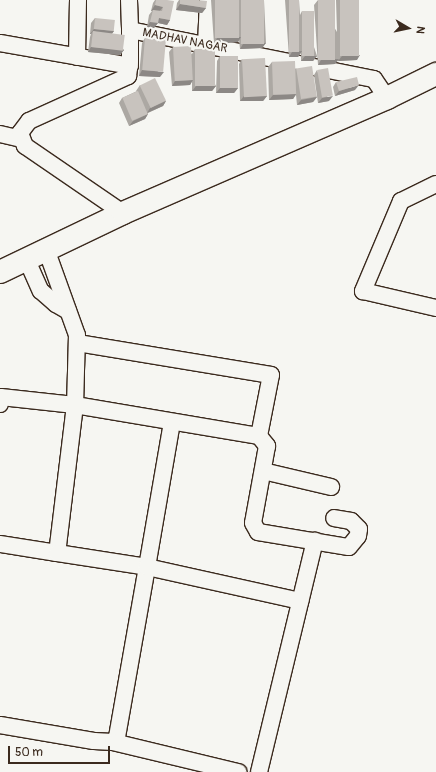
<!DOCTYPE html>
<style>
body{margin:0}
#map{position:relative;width:436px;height:772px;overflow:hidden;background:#f6f6f2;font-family:Pangolin,sans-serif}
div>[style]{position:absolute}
.roads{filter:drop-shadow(1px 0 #3b2a1e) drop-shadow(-1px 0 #3b2a1e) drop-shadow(0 1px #3b2a1e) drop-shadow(0 -1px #3b2a1e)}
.minor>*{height:16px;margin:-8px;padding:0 8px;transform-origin:8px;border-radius:8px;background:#f6f6f2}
.secondary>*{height:22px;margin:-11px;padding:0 11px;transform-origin:11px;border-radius:11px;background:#f6f6f2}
.wall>*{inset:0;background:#aca8a3}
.shaded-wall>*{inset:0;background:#8c8885}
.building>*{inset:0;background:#c8c3be;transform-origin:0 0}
span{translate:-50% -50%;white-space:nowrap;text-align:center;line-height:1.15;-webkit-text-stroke:4px #f6f6f2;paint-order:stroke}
.street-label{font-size:12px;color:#3b2a1e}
.north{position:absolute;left:388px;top:8px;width:40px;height:40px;-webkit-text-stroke:3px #f6f6f2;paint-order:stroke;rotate:99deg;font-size:11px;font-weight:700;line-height:16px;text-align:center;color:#3b2a1e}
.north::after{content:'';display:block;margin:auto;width:14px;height:18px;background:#3b2a1e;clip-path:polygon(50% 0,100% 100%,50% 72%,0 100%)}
.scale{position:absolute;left:8px;top:746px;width:102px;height:18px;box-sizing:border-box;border:2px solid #3b2a1e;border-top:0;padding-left:5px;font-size:12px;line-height:14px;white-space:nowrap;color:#3b2a1e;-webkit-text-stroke:3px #f6f6f2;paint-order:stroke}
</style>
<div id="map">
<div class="roads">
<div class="minor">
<i style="left:129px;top:0;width:30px;rotate:88deg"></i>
<i style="left:0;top:43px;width:132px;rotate:10deg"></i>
<i style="left:206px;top:45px;width:45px;rotate:-87.5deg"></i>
<i style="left:77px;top:57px;width:57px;rotate:-89deg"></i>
<i style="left:0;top:134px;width:22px;rotate:13deg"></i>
<i style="left:436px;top:184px;width:39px;rotate:154deg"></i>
<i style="left:401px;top:201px;width:98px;rotate:112.9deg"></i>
<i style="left:363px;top:291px;width:75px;rotate:13.1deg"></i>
<i style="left:123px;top:213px;width:119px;rotate:-145.6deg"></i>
<i style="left:25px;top:146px;width:14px;rotate:-111deg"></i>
<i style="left:20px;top:133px;width:15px;rotate:-53deg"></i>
<i style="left:29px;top:121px;width:109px;rotate:-24.4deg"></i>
<i style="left:128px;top:76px;width:15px;rotate:-82deg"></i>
<i style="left:130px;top:61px;width:31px;rotate:-90deg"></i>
<i style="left:130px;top:30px;width:249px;rotate:11.4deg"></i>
<i style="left:374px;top:79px;width:23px;rotate:56deg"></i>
<i style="left:46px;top:249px;width:91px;rotate:70.2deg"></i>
<i style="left:77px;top:335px;width:70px;rotate:91.6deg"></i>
<i style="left:75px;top:405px;width:187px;rotate:9.6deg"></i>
<i style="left:259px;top:436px;width:62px;rotate:-78.9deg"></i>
<i style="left:271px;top:375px;width:196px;rotate:-170.6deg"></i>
<i style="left:26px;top:258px;width:36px;rotate:66deg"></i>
<i style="left:41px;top:291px;width:20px;rotate:41deg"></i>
<i style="left:56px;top:304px;width:14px;rotate:30deg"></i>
<i style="left:0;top:404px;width:7px;rotate:-82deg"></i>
<i style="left:1px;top:397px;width:74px;rotate:6.2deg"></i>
<i style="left:75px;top:405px;width:149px;rotate:96.9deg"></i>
<i style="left:57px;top:553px;width:58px;rotate:-171deg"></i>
<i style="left:259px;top:436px;width:13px;rotate:51deg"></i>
<i style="left:267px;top:446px;width:78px;rotate:100.3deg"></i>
<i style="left:253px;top:523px;width:10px;rotate:61deg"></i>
<i style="left:258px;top:532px;width:92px;rotate:9.4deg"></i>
<i style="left:349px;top:547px;width:14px;rotate:-51deg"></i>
<i style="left:358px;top:536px;width:7px;rotate:-82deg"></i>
<i style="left:359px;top:529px;width:11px;rotate:-135deg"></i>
<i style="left:351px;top:521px;width:17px;rotate:-170deg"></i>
<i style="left:263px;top:471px;width:70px;rotate:13.2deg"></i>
<i style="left:57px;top:553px;width:91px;rotate:8.8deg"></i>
<i style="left:147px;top:567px;width:147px;rotate:-80.2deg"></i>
<i style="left:0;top:725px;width:95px;rotate:9.7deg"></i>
<i style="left:94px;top:741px;width:19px;rotate:3deg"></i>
<i style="left:113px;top:742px;width:6px;rotate:-51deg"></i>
<i style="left:117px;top:737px;width:173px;rotate:-80deg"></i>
<i style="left:147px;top:567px;width:157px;rotate:12.5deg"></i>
<i style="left:113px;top:742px;width:129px;rotate:13.5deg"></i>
<i style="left:259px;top:772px;width:238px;rotate:-76.4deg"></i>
</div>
<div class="secondary">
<i style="left:0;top:272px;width:136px;rotate:-25.6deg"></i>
<i style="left:123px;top:213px;width:288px;rotate:-23.5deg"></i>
<i style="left:387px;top:98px;width:55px;rotate:-26.1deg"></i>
</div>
</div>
<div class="wall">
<i style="clip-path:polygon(155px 0,167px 0,170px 20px,167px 25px,158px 23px,154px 28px,147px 27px,149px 15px,152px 11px,151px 11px,153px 3px)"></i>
<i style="clip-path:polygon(179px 0,197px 0,206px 8px,202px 13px,176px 10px,177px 3px)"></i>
<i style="clip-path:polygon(211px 0,264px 0,266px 43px,262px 48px,240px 49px,239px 40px,238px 42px,214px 44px)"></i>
<i style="clip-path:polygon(285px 0,299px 0,300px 15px,302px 11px,317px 56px,313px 61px,301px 61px,301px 53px,298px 57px,289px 57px)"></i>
<i style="clip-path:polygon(318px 0,337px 32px,336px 0,359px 0,357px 60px,338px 61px,338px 60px,335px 64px,318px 65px,314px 5px)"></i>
<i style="clip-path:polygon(95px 18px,114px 31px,112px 34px,124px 50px,120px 55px,88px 52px,90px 37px,91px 34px,90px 34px,91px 23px)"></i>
<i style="clip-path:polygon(145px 38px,160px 77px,139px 76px,142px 43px)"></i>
<i style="clip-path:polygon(173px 47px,192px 54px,195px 49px,216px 86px,212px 91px,192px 91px,192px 81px,190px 85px,172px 86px,169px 52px)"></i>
<i style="clip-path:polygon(220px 56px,238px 88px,234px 93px,216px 93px,217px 61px)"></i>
<i style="clip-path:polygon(242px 59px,267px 96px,263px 101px,240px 101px,239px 64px)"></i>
<i style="clip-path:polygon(272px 62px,295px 69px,296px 68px,317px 97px,313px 102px,297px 105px,296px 95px,293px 99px,269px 100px,268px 67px)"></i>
<i style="clip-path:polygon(317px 70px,329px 101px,318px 103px,314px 75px)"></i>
<i style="clip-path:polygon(336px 82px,355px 90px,335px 96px,333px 87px)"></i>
<i style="clip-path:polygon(140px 85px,166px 101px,163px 106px,148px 113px,148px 114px,145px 119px,129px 126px,119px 103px,122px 98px,137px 91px,136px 91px)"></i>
</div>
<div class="shaded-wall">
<i style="clip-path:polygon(180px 4px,206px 8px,202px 13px,176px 10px)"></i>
<i style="clip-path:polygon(155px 5px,163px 7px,159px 12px,153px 10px,151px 11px)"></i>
<i style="clip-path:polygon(159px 18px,170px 20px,167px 25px,158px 23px,154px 28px,147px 27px,150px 22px)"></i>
<i style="clip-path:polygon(94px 29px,114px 31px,110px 36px,93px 31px,91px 34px,90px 34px)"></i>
<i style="clip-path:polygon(241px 37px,238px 42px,214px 44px,217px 38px)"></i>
<i style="clip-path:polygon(266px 43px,262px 48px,240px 49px,243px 44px)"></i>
<i style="clip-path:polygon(91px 47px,124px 50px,120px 55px,88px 52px)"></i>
<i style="clip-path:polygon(302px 51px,298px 57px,289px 57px,292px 52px)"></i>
<i style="clip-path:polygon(360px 55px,357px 60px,338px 61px,342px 56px)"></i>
<i style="clip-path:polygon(305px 56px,317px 56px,313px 61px,301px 61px)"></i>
<i style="clip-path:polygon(339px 59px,335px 64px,318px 65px,321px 60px)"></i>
<i style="clip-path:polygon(142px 70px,164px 72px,160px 77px,139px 76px)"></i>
<i style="clip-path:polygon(193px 80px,190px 85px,172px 86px,175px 81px)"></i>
<i style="clip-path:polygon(359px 85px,355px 90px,335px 96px,339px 91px)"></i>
<i style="clip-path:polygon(196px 86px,216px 86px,212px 91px,192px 91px)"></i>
<i style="clip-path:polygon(220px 88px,238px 88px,234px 93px,216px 93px)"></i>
<i style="clip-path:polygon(296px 94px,293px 99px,269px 100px,273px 95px)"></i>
<i style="clip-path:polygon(244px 96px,267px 96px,263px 101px,240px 101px)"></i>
<i style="clip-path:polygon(333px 96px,329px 101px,318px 103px,322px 98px)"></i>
<i style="clip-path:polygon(317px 97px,313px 102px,297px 105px,301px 100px)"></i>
<i style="clip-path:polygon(166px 101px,163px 106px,147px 113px,150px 108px)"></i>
<i style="clip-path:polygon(148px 114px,145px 119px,129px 126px,133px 121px)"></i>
</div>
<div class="building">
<i style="clip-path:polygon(156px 0,167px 0,174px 1px,170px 20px,159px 18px,158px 23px,150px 22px,153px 10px,162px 11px,163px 7px,155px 5px)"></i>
<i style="clip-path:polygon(180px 0,197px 0,207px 1px,206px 8px,180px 4px)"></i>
<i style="left:215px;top:0;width:24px;height:38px"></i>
<i style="left:241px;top:0;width:23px;height:44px"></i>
<i style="left:289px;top:0;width:10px;height:52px"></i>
<i style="left:318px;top:0;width:17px;height:60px"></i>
<i style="left:340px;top:0;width:19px;height:56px"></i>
<i style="left:302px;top:11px;width:12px;height:45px"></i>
<i style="left:95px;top:18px;width:20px;height:11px;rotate:6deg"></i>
<i style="left:93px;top:31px;width:32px;height:16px;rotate:7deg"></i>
<i style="left:145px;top:38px;width:21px;height:32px;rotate:5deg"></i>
<i style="left:191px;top:46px;width:34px;height:18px;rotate:87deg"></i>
<i style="left:195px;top:49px;width:20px;height:37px"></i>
<i style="left:220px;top:56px;width:18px;height:32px"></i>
<i style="left:265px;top:58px;width:38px;height:23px;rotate:87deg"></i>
<i style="left:295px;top:61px;width:33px;height:23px;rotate:88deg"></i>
<i style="left:312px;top:66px;width:31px;height:16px;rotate:81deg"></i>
<i style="left:328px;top:68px;width:28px;height:11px;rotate:80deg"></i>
<i style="clip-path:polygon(357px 77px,359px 85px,339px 91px,336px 82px)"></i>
<i style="left:155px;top:78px;width:25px;height:17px;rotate:64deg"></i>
<i style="left:138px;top:91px;width:25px;height:17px;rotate:67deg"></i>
</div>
<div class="street-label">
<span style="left:185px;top:41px;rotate:11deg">MADHAV NAGAR</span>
</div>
<div class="north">N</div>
<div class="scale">50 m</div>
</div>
